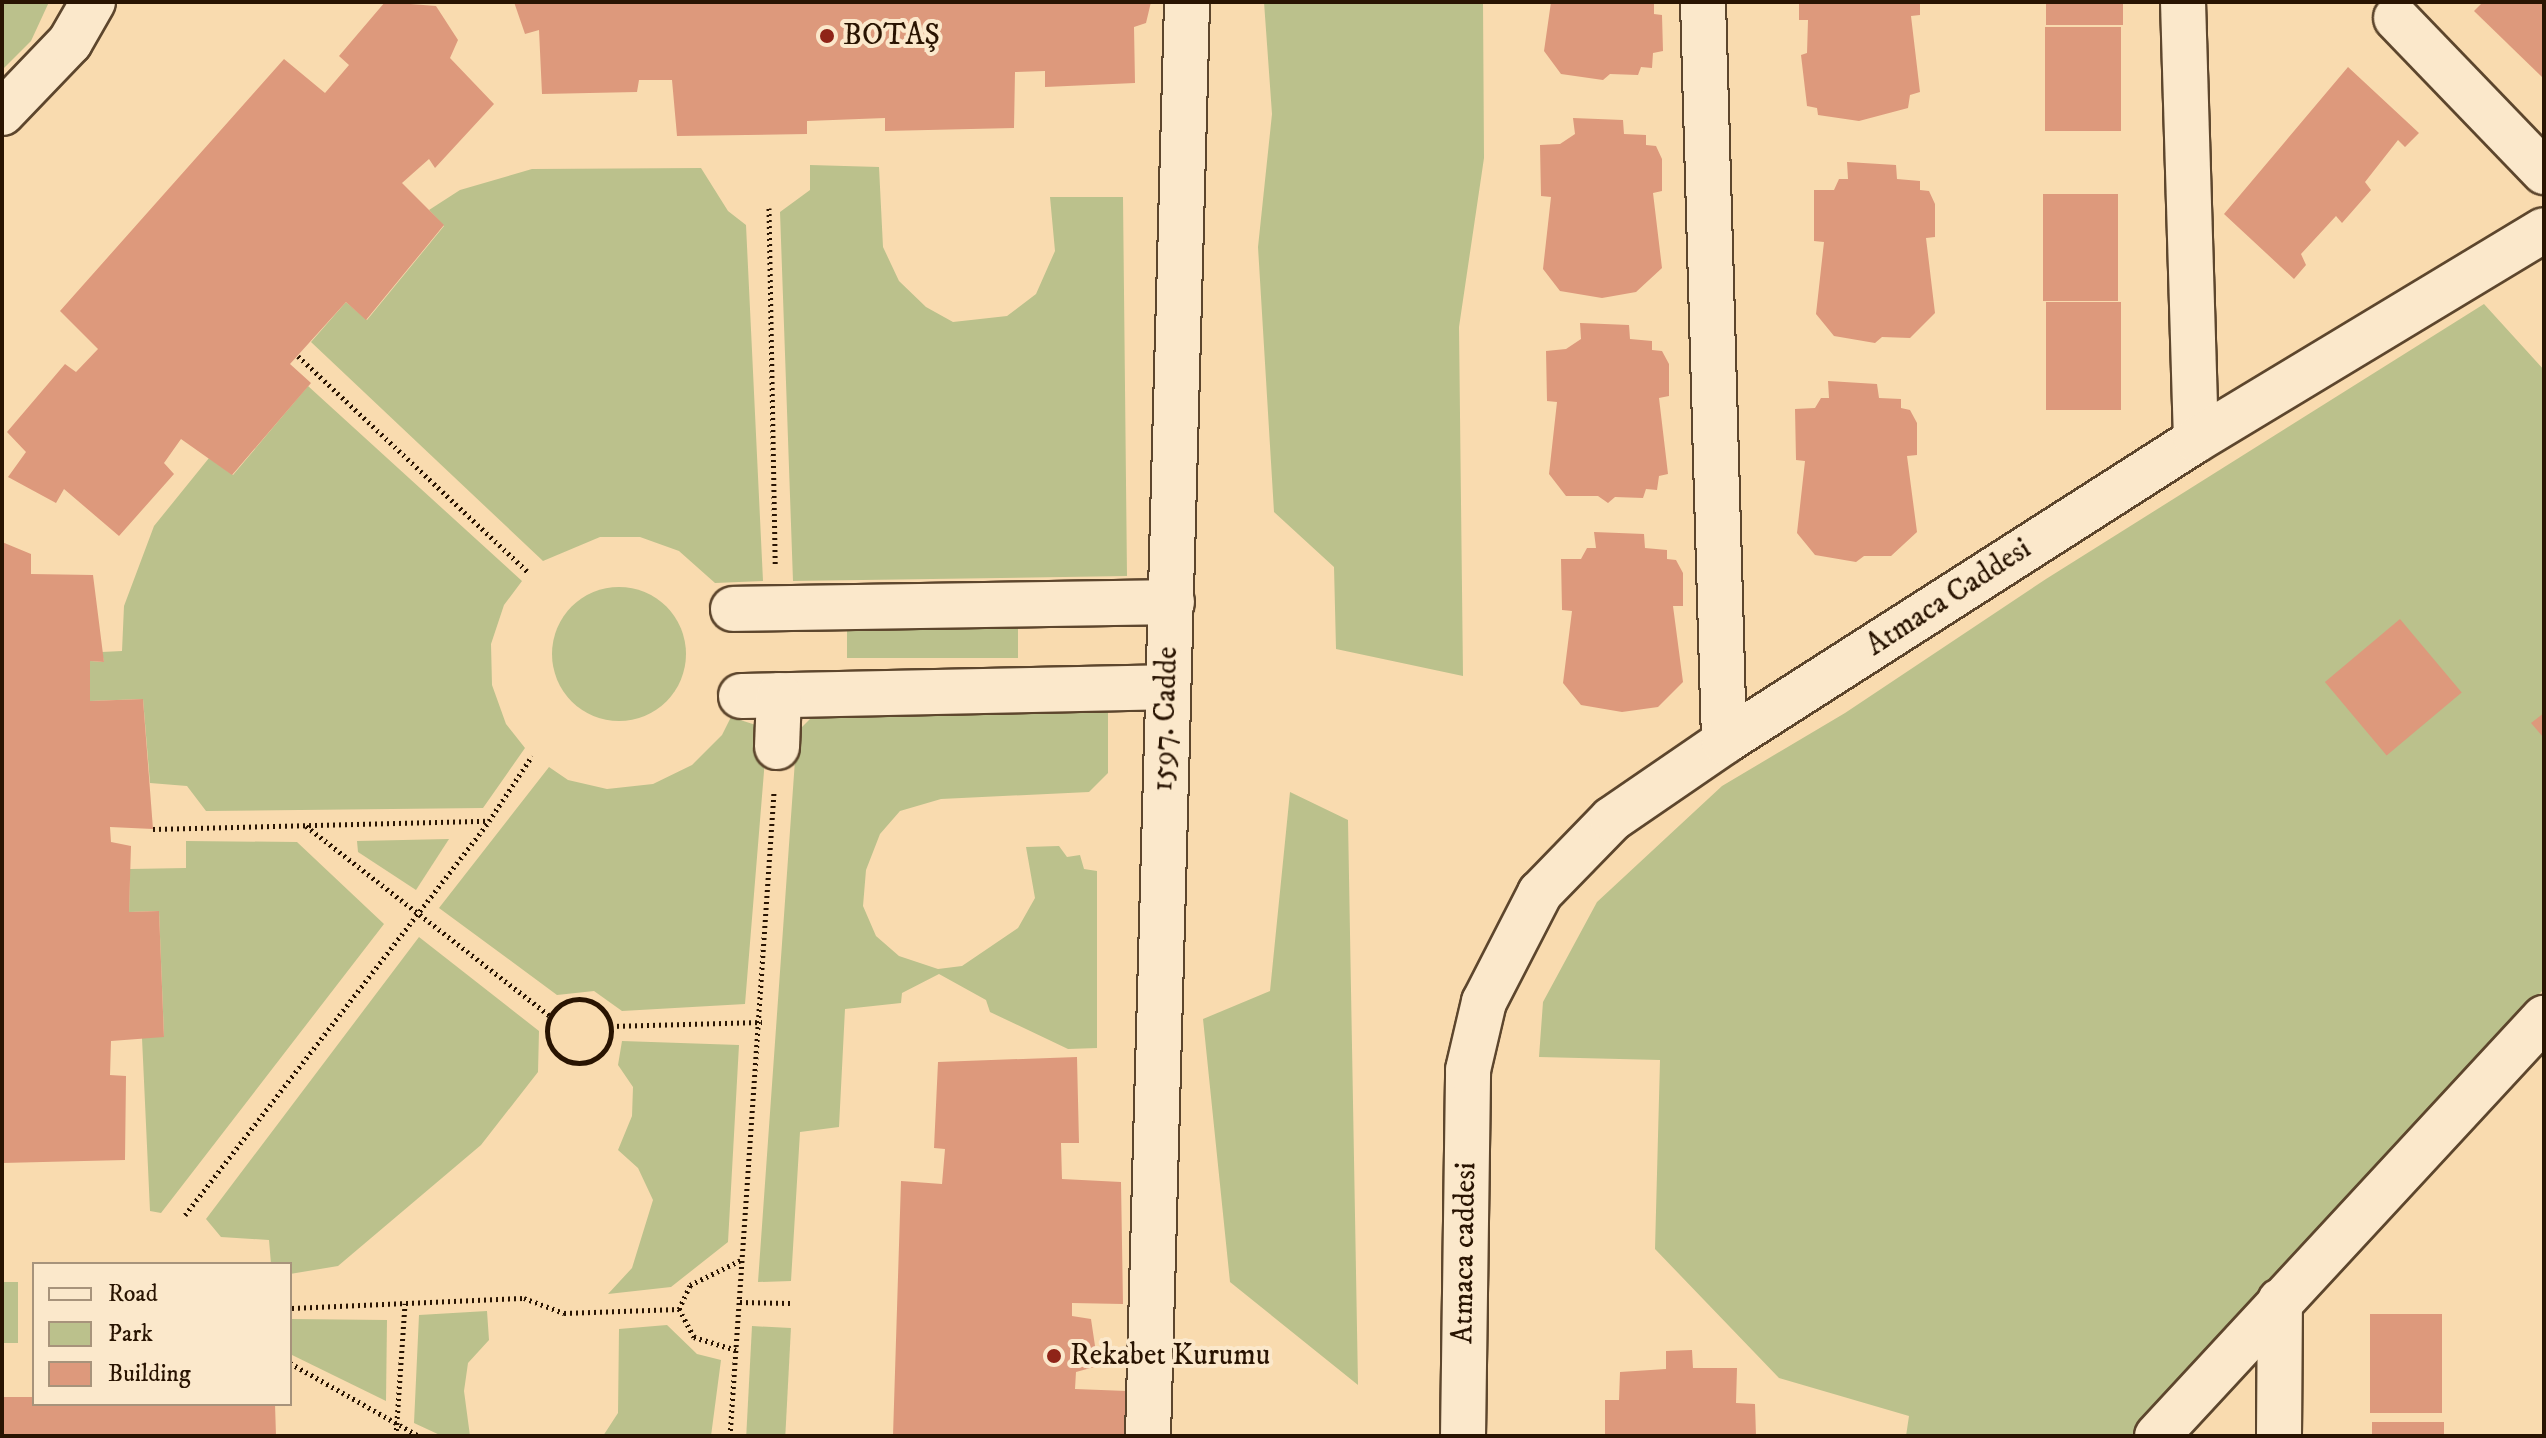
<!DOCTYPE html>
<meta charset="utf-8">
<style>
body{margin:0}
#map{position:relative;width:2546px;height:1438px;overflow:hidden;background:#f9dbaf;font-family:"IM FELL DW Pica",serif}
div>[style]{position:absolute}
.green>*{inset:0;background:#bbc18c;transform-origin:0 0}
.round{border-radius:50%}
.building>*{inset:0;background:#dd997c;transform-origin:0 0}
.path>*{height:5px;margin-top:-2.5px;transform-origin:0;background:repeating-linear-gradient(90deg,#291402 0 2px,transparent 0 6px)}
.path>.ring{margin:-2.5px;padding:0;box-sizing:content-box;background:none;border:5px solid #291402;border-radius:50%}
.roads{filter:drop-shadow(2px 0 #5d462d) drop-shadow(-2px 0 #5d462d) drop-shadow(0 2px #5d462d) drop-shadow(0 -2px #5d462d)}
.minor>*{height:44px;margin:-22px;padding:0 22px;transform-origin:22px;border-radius:22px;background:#fbe8cb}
.dots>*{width:22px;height:22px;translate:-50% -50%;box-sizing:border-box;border:4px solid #fbe8cb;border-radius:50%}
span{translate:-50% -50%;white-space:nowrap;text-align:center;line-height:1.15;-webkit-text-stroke:8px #fbe8cb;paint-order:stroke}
.poi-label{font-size:30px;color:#291402}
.left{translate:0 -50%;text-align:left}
.street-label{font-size:30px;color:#291402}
.frame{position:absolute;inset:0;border:4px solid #291402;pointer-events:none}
.legend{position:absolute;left:32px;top:1262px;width:260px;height:144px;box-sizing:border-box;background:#fbe8cb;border:2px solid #a7937b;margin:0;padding:10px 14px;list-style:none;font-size:24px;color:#291402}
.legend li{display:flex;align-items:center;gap:16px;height:40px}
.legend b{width:40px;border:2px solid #a7937b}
</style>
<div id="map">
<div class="green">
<i style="clip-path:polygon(2px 2px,49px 2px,31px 41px,2px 70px)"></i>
<i style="clip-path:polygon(1264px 2px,1483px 2px,1484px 158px,1459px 327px,1463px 676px,1336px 649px,1334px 567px,1274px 512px,1258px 247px,1272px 114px)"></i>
<i style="clip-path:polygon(810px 165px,879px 167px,883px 247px,899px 281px,926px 307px,953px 322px,1007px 316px,1036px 294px,1055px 251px,1050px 197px,1123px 197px,1127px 576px,793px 581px,780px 212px,810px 190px)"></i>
<i style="clip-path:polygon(701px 168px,728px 211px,746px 225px,763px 581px,715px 583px,679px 551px,640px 537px,600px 537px,543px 561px,311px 342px,346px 302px,367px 320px,444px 226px,429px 210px,460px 190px,532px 169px)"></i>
<i style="clip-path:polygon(2484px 304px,2544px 370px,2544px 989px,2132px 1436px,1906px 1436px,1909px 1416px,1779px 1378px,1655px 1249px,1660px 1060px,1539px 1057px,1543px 1002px,1597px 902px,1722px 786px,1845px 713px,2046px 579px)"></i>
<i style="clip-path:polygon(308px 386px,522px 581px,504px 605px,491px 644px,492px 685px,506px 724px,525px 748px,483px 808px,206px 811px,187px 786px,150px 783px,143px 699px,90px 701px,90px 661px,104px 662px,102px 652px,122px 651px,124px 606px,154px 526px,209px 458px,233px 475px)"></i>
<i class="round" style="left:552px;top:587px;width:134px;height:134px"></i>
<i style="left:1018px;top:619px;width:39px;height:171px;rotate:90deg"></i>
<i style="clip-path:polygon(1108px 707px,1108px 773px,1089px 792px,941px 799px,900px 811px,880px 834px,866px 870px,863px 906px,876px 936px,899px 956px,938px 969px,962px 966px,1018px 928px,1035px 898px,1026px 847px,1059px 846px,1067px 857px,1080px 855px,1084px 869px,1097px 871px,1097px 1048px,1068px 1049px,990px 1012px,986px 1000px,939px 974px,902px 993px,901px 1003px,845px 1009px,839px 1127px,800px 1132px,791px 1281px,758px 1282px,797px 732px,816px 713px)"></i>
<i style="clip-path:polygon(731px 717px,762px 727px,766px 747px,745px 1004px,622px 1011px,594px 991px,557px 995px,439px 908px,549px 767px,568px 780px,607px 789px,653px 784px,692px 765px,722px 735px)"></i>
<i style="clip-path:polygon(1290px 792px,1348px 820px,1358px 1385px,1230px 1282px,1203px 1019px,1270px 991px)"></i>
<i style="clip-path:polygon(449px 839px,416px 890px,358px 852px,357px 841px)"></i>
<i style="clip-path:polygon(186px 841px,297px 842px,384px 924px,161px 1213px,150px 1211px,142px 1038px,164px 1036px,159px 911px,129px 912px,130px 869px,186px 868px)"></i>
<i style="clip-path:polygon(419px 937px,539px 1031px,538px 1072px,481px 1145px,338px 1266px,290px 1274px,290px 1264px,271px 1264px,269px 1240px,221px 1237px,206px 1219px)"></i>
<i style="clip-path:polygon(622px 1041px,739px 1045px,728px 1242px,671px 1287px,608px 1294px,632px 1268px,653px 1200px,638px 1168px,618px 1150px,632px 1116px,633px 1087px,618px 1065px)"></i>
<i style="left:2px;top:1282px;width:16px;height:61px"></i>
<i style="clip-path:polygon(487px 1311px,489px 1340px,468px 1363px,464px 1391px,470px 1436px,442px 1436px,414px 1423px,419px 1315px)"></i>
<i style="clip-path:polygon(291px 1319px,387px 1320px,386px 1401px,290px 1354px)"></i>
<i style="clip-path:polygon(667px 1325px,697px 1354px,721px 1360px,711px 1436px,603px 1436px,618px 1413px,619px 1329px)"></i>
<i style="left:752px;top:1326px;width:39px;height:110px;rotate:3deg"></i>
</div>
<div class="building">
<i style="clip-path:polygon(385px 2px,436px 6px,458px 40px,450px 58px,494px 104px,435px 168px,429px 159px,402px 183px,444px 225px,366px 320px,346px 302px,290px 364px,311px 383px,232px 475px,181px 439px,164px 463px,174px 474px,119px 536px,64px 489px,56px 503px,8px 477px,26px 452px,7px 432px,65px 364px,76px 372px,98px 349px,60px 311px,284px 59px,325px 93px,349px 65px,339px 56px)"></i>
<i style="clip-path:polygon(514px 2px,1151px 2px,1146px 23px,1134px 27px,1135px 83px,1045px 87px,1045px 71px,1015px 72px,1014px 128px,885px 131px,885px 118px,807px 121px,807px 134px,677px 136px,672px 80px,639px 80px,637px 92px,542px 94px,539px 30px,525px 34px)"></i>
<i style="clip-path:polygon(1551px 2px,1654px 2px,1654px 14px,1662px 15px,1663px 51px,1653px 53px,1652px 68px,1641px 67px,1638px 75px,1610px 74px,1603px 80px,1561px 74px,1544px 51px)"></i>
<i style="clip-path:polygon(1799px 2px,1920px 2px,1920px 15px,1911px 16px,1920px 92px,1910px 95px,1908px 108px,1859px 121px,1818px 115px,1817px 108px,1807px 106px,1801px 55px,1807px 53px,1808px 20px,1799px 20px)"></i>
<i style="left:2046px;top:2px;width:77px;height:23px"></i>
<i style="clip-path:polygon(2483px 2px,2544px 2px,2542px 77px,2474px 11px)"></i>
<i style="left:2045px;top:27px;width:76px;height:104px"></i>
<i style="clip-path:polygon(2348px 67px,2419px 133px,2405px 147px,2398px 140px,2365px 182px,2371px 190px,2342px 223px,2336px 216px,2301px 254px,2306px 265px,2294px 279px,2224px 214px)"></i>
<i style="clip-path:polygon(1573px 118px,1623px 120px,1624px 134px,1646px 135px,1646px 145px,1656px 146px,1662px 159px,1662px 191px,1653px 193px,1662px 268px,1636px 292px,1602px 298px,1560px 291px,1543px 269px,1551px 197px,1541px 196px,1540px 145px,1560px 144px,1575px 134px)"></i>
<i style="clip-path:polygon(1847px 162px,1896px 165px,1897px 179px,1920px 181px,1920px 190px,1929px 191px,1935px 204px,1935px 237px,1926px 238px,1935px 313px,1910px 338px,1882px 337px,1875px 343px,1834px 336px,1816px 314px,1824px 242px,1814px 241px,1814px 190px,1834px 190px,1839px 179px,1848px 179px)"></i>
<i style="left:2043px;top:194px;width:75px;height:107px"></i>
<i style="left:2046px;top:302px;width:75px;height:108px"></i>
<i style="clip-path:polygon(1580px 323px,1629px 325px,1630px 339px,1652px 341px,1652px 350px,1662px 351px,1669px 364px,1669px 396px,1659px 398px,1668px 474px,1659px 476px,1657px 490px,1646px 489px,1643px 498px,1615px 497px,1608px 503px,1598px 496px,1566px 496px,1549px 474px,1557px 402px,1547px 401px,1546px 351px,1566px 349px,1581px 339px)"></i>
<i style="clip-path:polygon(1828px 381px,1877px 384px,1879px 398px,1901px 399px,1901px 408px,1910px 410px,1917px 423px,1917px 455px,1907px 456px,1917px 532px,1891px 556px,1864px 556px,1856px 562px,1815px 555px,1797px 533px,1805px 461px,1796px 460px,1795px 409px,1815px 408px,1821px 398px,1829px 398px)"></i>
<i style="clip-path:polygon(1594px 532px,1644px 534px,1645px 548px,1667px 550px,1667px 559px,1676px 560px,1683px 573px,1683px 606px,1673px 606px,1683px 682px,1658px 707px,1622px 712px,1581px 705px,1563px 683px,1572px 611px,1562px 610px,1561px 559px,1581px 559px,1587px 548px,1596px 548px)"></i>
<i style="clip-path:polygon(2px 542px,31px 554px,31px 574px,93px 575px,104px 662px,90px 661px,90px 701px,143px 699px,153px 829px,110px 827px,111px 842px,131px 846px,129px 912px,159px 911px,164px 1037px,111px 1041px,110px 1075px,126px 1076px,125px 1160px,2px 1163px)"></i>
<i style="left:2400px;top:619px;width:96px;height:98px;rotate:50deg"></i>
<i style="clip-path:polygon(2544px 713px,2544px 738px,2531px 723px)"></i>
<i style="clip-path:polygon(1077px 1057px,1079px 1143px,1061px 1143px,1062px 1179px,1121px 1182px,1123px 1304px,1072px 1303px,1072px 1316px,1091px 1319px,1098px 1366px,1076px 1372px,1075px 1389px,1127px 1391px,1129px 1436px,893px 1436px,901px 1181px,942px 1184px,945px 1149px,934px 1148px,938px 1062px)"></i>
<i style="left:2370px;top:1314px;width:72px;height:99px"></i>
<i style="clip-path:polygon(1692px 1350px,1693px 1368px,1737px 1368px,1736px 1403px,1755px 1404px,1756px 1436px,1605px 1436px,1605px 1400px,1619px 1400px,1620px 1372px,1666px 1369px,1666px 1351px)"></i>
<i style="clip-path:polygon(2px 1397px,34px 1397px,34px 1404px,275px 1404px,276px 1436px,2px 1436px)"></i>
<i style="left:2372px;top:1422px;width:72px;height:14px"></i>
</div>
<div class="path">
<i style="left:769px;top:208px;width:356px;rotate:89deg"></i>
<i style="left:298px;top:356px;width:316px;rotate:43.2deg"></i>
<i style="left:306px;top:826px;width:309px;rotate:37.9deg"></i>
<i style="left:153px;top:829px;width:335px;rotate:-1.4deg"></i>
<i class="ring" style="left:547px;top:999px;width:59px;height:59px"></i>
<i style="left:611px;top:1026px;width:151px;rotate:-1.5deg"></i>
<i style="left:185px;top:1215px;width:498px;rotate:-52.3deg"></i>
<i style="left:489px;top:821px;width:78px;rotate:-56.5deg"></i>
<i style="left:740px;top:1302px;width:50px;rotate:1.1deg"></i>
<i style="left:292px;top:1308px;width:232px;rotate:-2.5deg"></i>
<i style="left:524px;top:1298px;width:43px;rotate:20.6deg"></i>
<i style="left:564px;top:1313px;width:115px;rotate:-2deg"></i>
<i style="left:736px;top:1350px;width:44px;rotate:-162.8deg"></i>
<i style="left:694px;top:1337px;width:32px;rotate:-118deg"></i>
<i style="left:679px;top:1309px;width:26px;rotate:-65deg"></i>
<i style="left:690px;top:1285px;width:59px;rotate:-26.1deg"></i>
<i style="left:290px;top:1363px;width:148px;rotate:29.5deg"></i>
<i style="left:396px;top:1436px;width:133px;rotate:-86.1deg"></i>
<i style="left:730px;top:1436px;width:646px;rotate:-86.09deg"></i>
</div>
<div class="roads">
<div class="minor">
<i style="left:1703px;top:2px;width:740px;rotate:88.37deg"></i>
<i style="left:2183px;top:2px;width:438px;rotate:88.3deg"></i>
<i style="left:2396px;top:18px;width:214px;rotate:46.1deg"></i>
<i style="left:2px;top:113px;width:98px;rotate:-46.2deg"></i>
<i style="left:70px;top:42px;width:46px;rotate:-60.1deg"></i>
<i style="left:733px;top:609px;width:439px;rotate:-0.9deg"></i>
<i style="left:741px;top:696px;width:425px;rotate:-1.2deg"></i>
<i style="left:777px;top:747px;width:52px;rotate:-87.8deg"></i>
<i style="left:1148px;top:1436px;width:1435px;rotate:-88.44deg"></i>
<i style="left:1463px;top:1436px;width:366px;rotate:-89.2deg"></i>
<i style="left:1468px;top:1070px;width:70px;rotate:-76.8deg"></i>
<i style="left:1484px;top:1002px;width:123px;rotate:-62.8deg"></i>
<i style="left:1540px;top:893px;width:103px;rotate:-45.8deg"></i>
<i style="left:1612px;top:819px;width:136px;rotate:-34.5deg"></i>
<i style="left:1724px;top:742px;width:560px;rotate:-32.61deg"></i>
<i style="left:2196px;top:440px;width:406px;rotate:-31.1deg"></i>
<i style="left:2157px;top:1436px;width:570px;rotate:-47.21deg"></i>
<i style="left:2279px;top:1436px;width:135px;rotate:-89.6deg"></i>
</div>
</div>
<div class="dots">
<i style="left:827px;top:36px;background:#8f2418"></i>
<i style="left:1054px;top:1356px;background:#8f2418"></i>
</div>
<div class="poi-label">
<span class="left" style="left:843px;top:36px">BOTAŞ</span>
<span class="left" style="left:1070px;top:1356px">Rekabet Kurumu</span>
</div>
<div class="street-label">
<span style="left:1949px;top:598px;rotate:-33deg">Atmaca Caddesi</span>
<span style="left:1166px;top:719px;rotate:-88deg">1597. Cadde</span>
<span style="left:1465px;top:1253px;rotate:-89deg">Atmaca caddesi</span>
</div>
<div class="frame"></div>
<ul class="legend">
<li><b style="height:10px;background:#fbe8cb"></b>Road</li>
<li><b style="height:22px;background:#bbc18c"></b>Park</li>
<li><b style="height:22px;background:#dd997c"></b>Building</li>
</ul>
</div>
